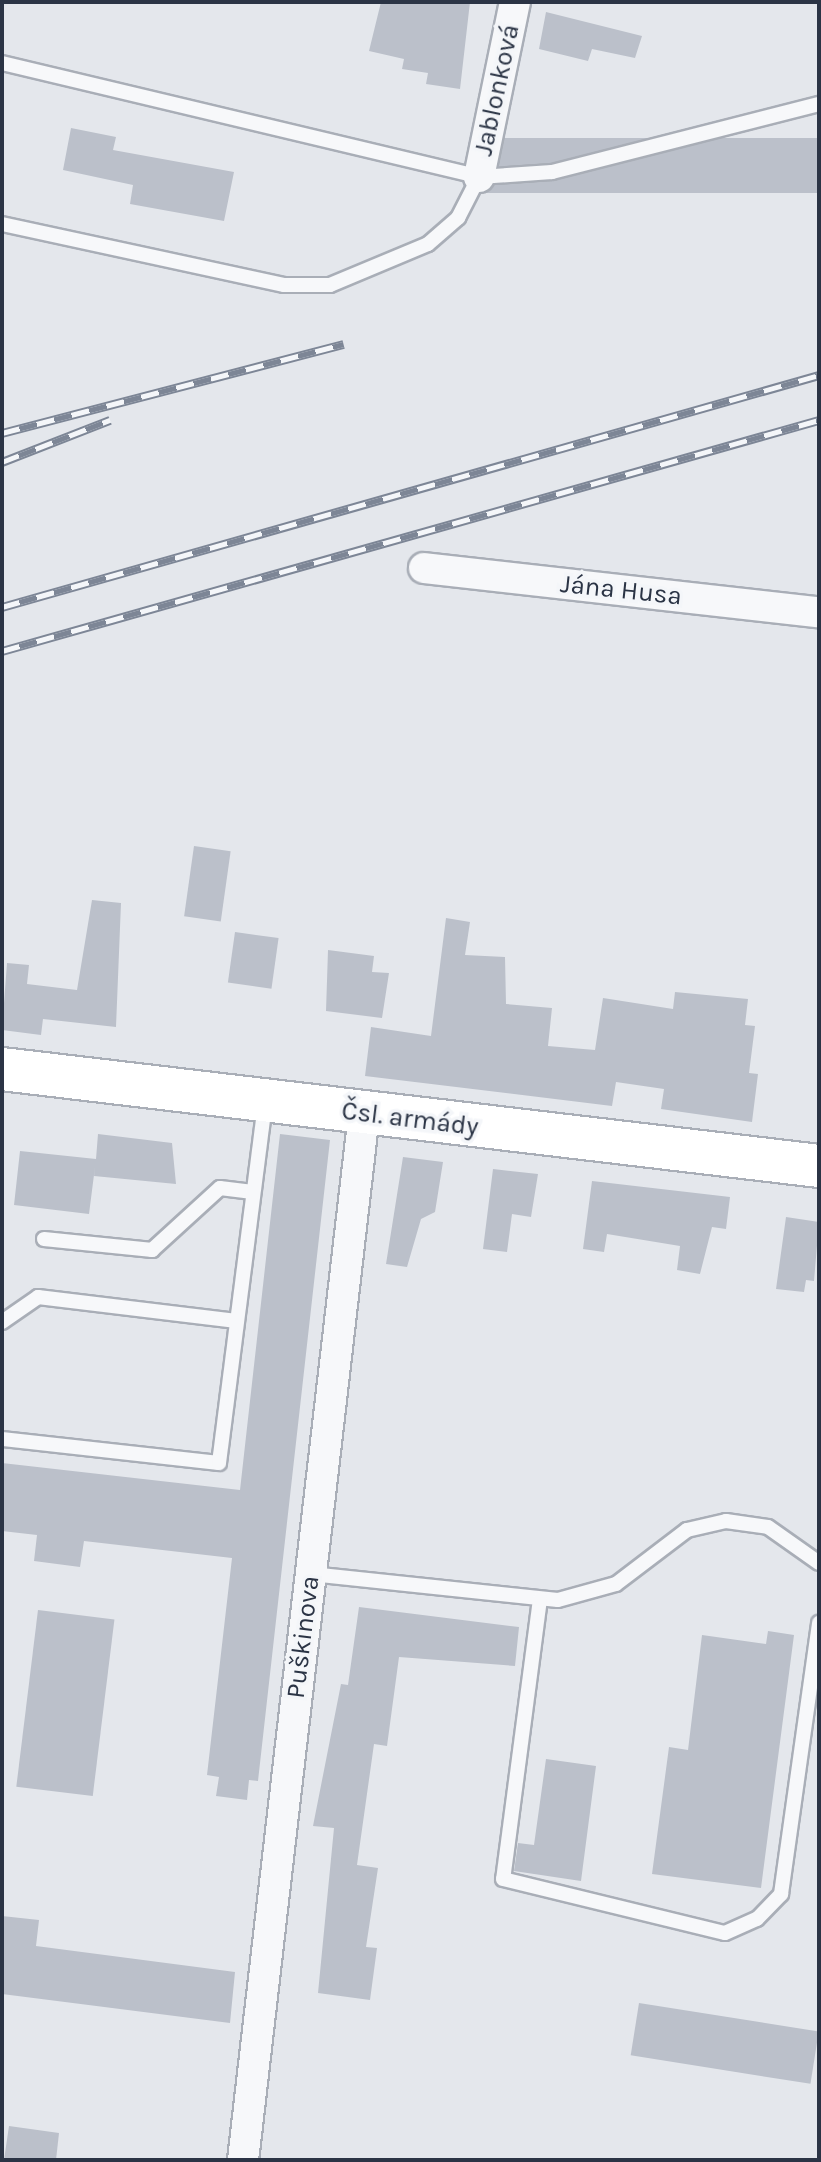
<!DOCTYPE html>
<meta charset="utf-8">
<style>
body{margin:0}
#map{position:relative;width:821px;height:2162px;overflow:hidden;background:#e4e7ec;font-family:Karla,sans-serif}
div>[style]{position:absolute}
.building>*{inset:0;background:#bbc0ca;transform-origin:0 0}
.roads{filter:drop-shadow(2px 0 #a9aeb7) drop-shadow(-2px 0 #a9aeb7) drop-shadow(0 2px #a9aeb7) drop-shadow(0 -2px #a9aeb7)}
.lane>*{height:14px;margin:-7px;padding:0 7px;transform-origin:7px;border-radius:7px;background:#f7f8fa}
.street>*{height:30px;margin:-15px;padding:0 15px;transform-origin:15px;border-radius:15px;background:#f7f8fa}
.secondary>*{height:42px;margin:-21px;padding:0 21px;transform-origin:21px;border-radius:21px;background:#fff}
.rail>*{height:9px;margin-top:-4.5px;transform-origin:0;background:repeating-linear-gradient(90deg,#f4f6f9 0 18px,#7d8696 0 36px);box-sizing:border-box;border-block:2px solid #7d8696}
span{translate:-50% -50%;white-space:nowrap;text-align:center;line-height:1.15;-webkit-text-stroke:7px #f4f6f9;paint-order:stroke}
.street-label{font-size:26px;color:#2b3445}
.frame{position:absolute;inset:0;border:4px solid #2b3445;pointer-events:none}
</style>
<div id="map">
<div class="building">
<i style="clip-path:polygon(381px 2px,470px 2px,460px 89px,426px 84px,428px 73px,402px 69px,404px 59px,369px 51px)"></i>
<i style="clip-path:polygon(546px 12px,642px 36px,635px 58px,592px 49px,588px 61px,539px 49px)"></i>
<i style="clip-path:polygon(71px 128px,116px 137px,113px 150px,234px 172px,224px 221px,130px 204px,133px 185px,63px 170px)"></i>
<i style="left:819px;top:138px;width:55px;height:337px;rotate:90deg"></i>
<i style="left:194px;top:846px;width:37px;height:71px;rotate:8deg"></i>
<i style="clip-path:polygon(92px 900px,121px 903px,116px 1027px,43px 1019px,41px 1035px,2px 1030px,7px 963px,29px 965px,27px 984px,77px 990px)"></i>
<i style="clip-path:polygon(446px 918px,470px 922px,465px 955px,505px 957px,506px 1004px,552px 1008px,548px 1046px,595px 1050px,603px 998px,673px 1009px,675px 992px,748px 999px,745px 1025px,755px 1026px,749px 1073px,758px 1074px,752px 1122px,661px 1109px,664px 1089px,616px 1082px,612px 1106px,365px 1076px,371px 1027px,431px 1036px)"></i>
<i style="left:235px;top:932px;width:44px;height:51px;rotate:8deg"></i>
<i style="clip-path:polygon(328px 950px,374px 956px,372px 972px,389px 973px,382px 1018px,326px 1011px)"></i>
<i style="clip-path:polygon(98px 1134px,172px 1143px,176px 1184px,94px 1176px,95px 1167px,89px 1214px,14px 1205px,20px 1151px,96px 1159px)"></i>
<i style="clip-path:polygon(280px 1134px,330px 1140px,258px 1781px,249px 1780px,247px 1800px,216px 1796px,219px 1777px,207px 1775px,232px 1558px,84px 1541px,80px 1567px,34px 1561px,37px 1535px,2px 1531px,2px 1463px,240px 1490px)"></i>
<i style="clip-path:polygon(403px 1157px,443px 1162px,435px 1212px,421px 1219px,407px 1267px,386px 1264px)"></i>
<i style="clip-path:polygon(493px 1169px,538px 1174px,531px 1217px,512px 1214px,507px 1252px,483px 1249px)"></i>
<i style="clip-path:polygon(592px 1181px,730px 1197px,726px 1229px,712px 1227px,700px 1274px,677px 1270px,680px 1246px,607px 1234px,604px 1252px,583px 1249px)"></i>
<i style="clip-path:polygon(786px 1217px,819px 1222px,814px 1281px,806px 1280px,804px 1292px,776px 1289px)"></i>
<i style="clip-path:polygon(359px 1607px,519px 1627px,515px 1666px,399px 1657px,387px 1746px,374px 1744px,357px 1865px,378px 1868px,366px 1947px,377px 1948px,370px 2000px,318px 1993px,334px 1828px,313px 1826px,341px 1684px,348px 1685px)"></i>
<i style="left:38px;top:1610px;width:77px;height:178px;rotate:7deg"></i>
<i style="clip-path:polygon(768px 1631px,794px 1635px,761px 1888px,652px 1874px,669px 1747px,688px 1750px,702px 1635px,766px 1644px)"></i>
<i style="clip-path:polygon(546px 1759px,596px 1766px,581px 1881px,514px 1871px,518px 1843px,534px 1845px)"></i>
<i style="clip-path:polygon(2px 1916px,39px 1920px,36px 1946px,235px 1972px,230px 2023px,2px 1994px)"></i>
<i style="left:639px;top:2003px;width:182px;height:53px;rotate:9deg"></i>
<i style="clip-path:polygon(9px 2126px,59px 2133px,56px 2160px,4px 2160px)"></i>
</div>
<div class="roads">
<div class="lane">
<i style="left:2px;top:63px;width:490px;rotate:13.4deg"></i>
<i style="left:479px;top:177px;width:73px;rotate:-3.9deg"></i>
<i style="left:552px;top:172px;width:276px;rotate:-14.3deg"></i>
<i style="left:2px;top:224px;width:289px;rotate:12.2deg"></i>
<i style="left:284px;top:285px;width:46px"></i>
<i style="left:330px;top:285px;width:106px;rotate:-22.7deg"></i>
<i style="left:428px;top:244px;width:40px;rotate:-41deg"></i>
<i style="left:458px;top:218px;width:46px;rotate:-62.9deg"></i>
<i style="left:44px;top:1239px;width:109px;rotate:5.8deg"></i>
<i style="left:152px;top:1250px;width:92px;rotate:-42.4deg"></i>
<i style="left:220px;top:1188px;width:33px;rotate:7deg"></i>
<i style="left:2px;top:1322px;width:44px;rotate:-34.8deg"></i>
<i style="left:38px;top:1297px;width:200px;rotate:6.9deg"></i>
<i style="left:2px;top:1439px;width:218px;rotate:6.3deg"></i>
<i style="left:219px;top:1463px;width:364px;rotate:-82.7deg"></i>
<i style="left:311px;top:1574px;width:248px;rotate:6deg"></i>
<i style="left:558px;top:1600px;width:60px;rotate:-15.4deg"></i>
<i style="left:616px;top:1584px;width:89px;rotate:-37.3deg"></i>
<i style="left:687px;top:1530px;width:40px;rotate:-13deg"></i>
<i style="left:726px;top:1521px;width:42px;rotate:8.1deg"></i>
<i style="left:768px;top:1527px;width:62px;rotate:35.2deg"></i>
<i style="left:540px;top:1599px;width:282px;rotate:97.5deg"></i>
<i style="left:503px;top:1879px;width:228px;rotate:13.7deg"></i>
<i style="left:725px;top:1933px;width:35px;rotate:-24deg"></i>
<i style="left:757px;top:1919px;width:35px;rotate:-46deg"></i>
<i style="left:781px;top:1894px;width:274px;rotate:-82deg"></i>
</div>
<div class="street">
<i style="left:479px;top:177px;width:179px;rotate:-78.4deg"></i>
<i style="left:424px;top:568px;width:397px;rotate:6.4deg"></i>
<i style="left:243px;top:2160px;width:1053px;rotate:-83.4deg"></i>
</div>
<div class="secondary">
<i style="left:2px;top:1069px;width:823px;rotate:6.77deg"></i>
</div>
</div>
<div class="rail">
<i style="left:2px;top:433px;width:353px;rotate:-14.6deg"></i>
<i style="left:2px;top:462px;width:116px;rotate:-21.3deg"></i>
<i style="left:2px;top:607px;width:849px;rotate:-15.85deg"></i>
<i style="left:2px;top:651px;width:849px;rotate:-15.79deg"></i>
</div>
<div class="street-label">
<span style="left:497px;top:90px;rotate:-78deg">Jablonková</span>
<span style="left:621px;top:590px;rotate:6deg">Jána Husa</span>
<span style="left:410px;top:1119px;rotate:7deg">Čsl. armády</span>
<span style="left:303px;top:1637px;rotate:-83deg">Puškinova</span>
</div>
<div class="frame"></div>
</div>
